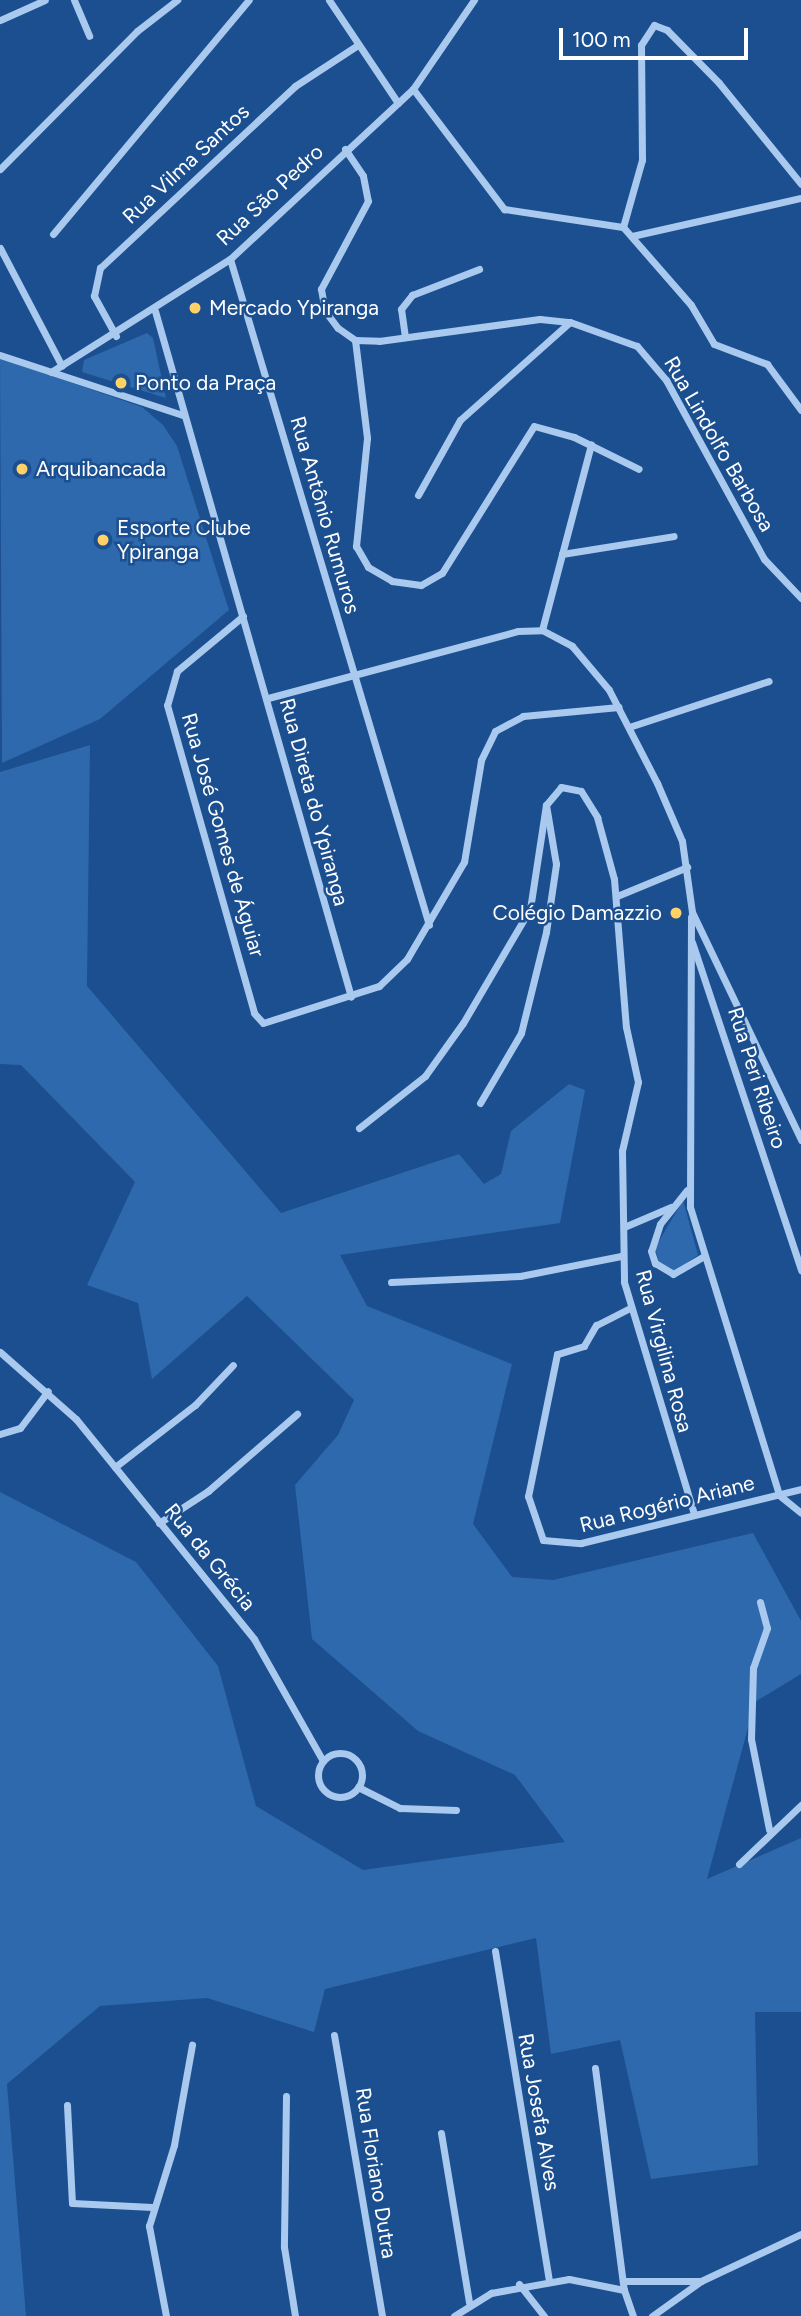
<!DOCTYPE html>
<meta charset="utf-8">
<style>
body{margin:0}
#map{position:relative;width:801px;height:2316px;overflow:hidden;background:#1b4f8f;font-family:Figtree,sans-serif}
div>[style]{position:absolute}
.green>*{inset:0;background:#2e69ad}
.street>*{height:7px;margin:-3.5px;padding:0 3.5px;transform-origin:3.5px;border-radius:3.5px;background:#a9c9ee}
.street>.ring{margin:-3.5px;padding:0;box-sizing:content-box;background:none;border:7px solid #a9c9ee;border-radius:50%}
.dots>*{width:19px;height:19px;translate:-50% -50%;box-sizing:border-box;border:4px solid #1b4f8f;border-radius:50%}
span{translate:-50% -50%;white-space:nowrap;text-align:center;line-height:1.15;-webkit-text-stroke:5px #1b4f8f;paint-order:stroke}
.street-label{font-size:21px;color:#fff}
.poi-label{font-size:21px;color:#fff}
.left{translate:0 -50%;text-align:left}
.right{translate:-100% -50%;text-align:right}
.scale{position:absolute;left:559px;top:28px;width:189px;height:32px;box-sizing:border-box;border:4px solid #fff;border-top:0;padding-left:9px;font-size:21px;line-height:24px;white-space:nowrap;color:#fff;-webkit-text-stroke:5px #1b4f8f;paint-order:stroke}
</style>
<div id="map">
<div class="green">
<i style="clip-path:polygon(147px 333px,153px 338px,166px 398px,82px 372px,84px 360px)"></i>
<i style="clip-path:polygon(0 358px,142px 407px,163px 425px,177px 446px,229px 610px,100px 719px,2px 763px)"></i>
<i style="clip-path:polygon(90px 745px,87px 986px,281px 1213px,459px 1154px,484px 1184px,501px 1174px,511px 1131px,569px 1084px,585px 1090px,560px 1223px,340px 1255px,367px 1306px,512px 1364px,473px 1524px,512px 1577px,553px 1580px,753px 1533px,801px 1621px,801px 1674px,755px 1702px,707px 1879px,801px 1838px,801px 2012px,755px 2012px,758px 2165px,651px 2179px,620px 2040px,551px 2054px,536px 1938px,325px 1989px,314px 2032px,207px 1998px,100px 2006px,7px 2084px,26px 2316px,0 2316px,0 1492px,136px 1562px,218px 1666px,256px 1806px,363px 1870px,565px 1842px,515px 1775px,418px 1731px,312px 1639px,295px 1485px,338px 1435px,354px 1400px,247px 1296px,152px 1379px,138px 1303px,87px 1285px,135px 1182px,21px 1065px,0 1064px,0 772px)"></i>
<i style="clip-path:polygon(683px 1200px,698px 1255px,675px 1271px,659px 1263px,655px 1248px)"></i>
</div>
<div class="street">
<i style="left:74px;top:0;width:39px;rotate:67deg"></i>
<i style="left:329px;top:0;width:124px;rotate:56.2deg"></i>
<i style="left:0;top:20px;width:49px;rotate:-24deg"></i>
<i style="left:413px;top:89px;width:151px;rotate:52.8deg"></i>
<i style="left:504px;top:209px;width:120px;rotate:8.6deg"></i>
<i style="left:623px;top:227px;width:103px;rotate:48.9deg"></i>
<i style="left:691px;top:305px;width:45px;rotate:59.5deg"></i>
<i style="left:714px;top:344px;width:57px;rotate:20.7deg"></i>
<i style="left:767px;top:364px;width:57px;rotate:53.5deg"></i>
<i style="left:345px;top:149px;width:32px;rotate:56deg"></i>
<i style="left:363px;top:176px;width:25px;rotate:79deg"></i>
<i style="left:368px;top:201px;width:100px;rotate:118.1deg"></i>
<i style="left:321px;top:289px;width:22px;rotate:80deg"></i>
<i style="left:325px;top:311px;width:21px;rotate:53deg"></i>
<i style="left:338px;top:328px;width:21px;rotate:35deg"></i>
<i style="left:355px;top:340px;width:24px;rotate:2deg"></i>
<i style="left:379px;top:341px;width:162px;rotate:-7.8deg"></i>
<i style="left:540px;top:319px;width:30px;rotate:6deg"></i>
<i style="left:570px;top:322px;width:71px;rotate:19.7deg"></i>
<i style="left:637px;top:346px;width:45px;rotate:49.5deg"></i>
<i style="left:666px;top:380px;width:204px;rotate:61.3deg"></i>
<i style="left:764px;top:559px;width:54px;rotate:46.5deg"></i>
<i style="left:0;top:169px;width:194px;rotate:-45.2deg"></i>
<i style="left:137px;top:31px;width:51px;rotate:-37.8deg"></i>
<i style="left:623px;top:227px;width:70px;rotate:-74.2deg"></i>
<i style="left:642px;top:160px;width:115px;rotate:-90.5deg"></i>
<i style="left:641px;top:45px;width:24px;rotate:-57deg"></i>
<i style="left:654px;top:25px;width:14px;rotate:21deg"></i>
<i style="left:667px;top:30px;width:74px;rotate:45.5deg"></i>
<i style="left:719px;top:83px;width:130px;rotate:50.9deg"></i>
<i style="left:53px;top:234px;width:305px;rotate:-50.1deg"></i>
<i style="left:632px;top:236px;width:173px;rotate:-12.7deg"></i>
<i style="left:0;top:248px;width:133px;rotate:62.3deg"></i>
<i style="left:230px;top:259px;width:695px;rotate:73.36deg"></i>
<i style="left:155px;top:311px;width:713px;rotate:74.05deg"></i>
<i style="left:116px;top:336px;width:46px;rotate:-118.8deg"></i>
<i style="left:94px;top:296px;width:29px;rotate:-78deg"></i>
<i style="left:100px;top:268px;width:267px;rotate:-43deg"></i>
<i style="left:295px;top:86px;width:75px;rotate:-33.1deg"></i>
<i style="left:405px;top:337px;width:28px;rotate:-98deg"></i>
<i style="left:401px;top:309px;width:18px;rotate:-52deg"></i>
<i style="left:412px;top:295px;width:72px;rotate:-21.2deg"></i>
<i style="left:355px;top:340px;width:99px;rotate:83deg"></i>
<i style="left:367px;top:438px;width:109px;rotate:95.8deg"></i>
<i style="left:356px;top:546px;width:24px;rotate:60deg"></i>
<i style="left:368px;top:567px;width:28px;rotate:30deg"></i>
<i style="left:392px;top:581px;width:29px;rotate:8deg"></i>
<i style="left:421px;top:585px;width:24px;rotate:-30deg"></i>
<i style="left:442px;top:573px;width:173px;rotate:-58deg"></i>
<i style="left:534px;top:426px;width:41px;rotate:15.4deg"></i>
<i style="left:574px;top:437px;width:72px;rotate:26.2deg"></i>
<i style="left:0;top:355px;width:193px;rotate:18.2deg"></i>
<i style="left:51px;top:372px;width:212px;rotate:-32.3deg"></i>
<i style="left:230px;top:259px;width:250px;rotate:-42.9deg"></i>
<i style="left:413px;top:89px;width:108px;rotate:-55.6deg"></i>
<i style="left:418px;top:495px;width:86px;rotate:-60.8deg"></i>
<i style="left:460px;top:420px;width:147px;rotate:-41.7deg"></i>
<i style="left:562px;top:554px;width:113px;rotate:-9.1deg"></i>
<i style="left:243px;top:616px;width:86px;rotate:140.2deg"></i>
<i style="left:177px;top:671px;width:35px;rotate:106deg"></i>
<i style="left:167px;top:705px;width:320px;rotate:74.2deg"></i>
<i style="left:254px;top:1013px;width:13px;rotate:48deg"></i>
<i style="left:263px;top:1023px;width:122px;rotate:-17.7deg"></i>
<i style="left:379px;top:986px;width:39px;rotate:-44deg"></i>
<i style="left:407px;top:959px;width:113px;rotate:-59.6deg"></i>
<i style="left:464px;top:862px;width:103px;rotate:-80.5deg"></i>
<i style="left:481px;top:760px;width:32px;rotate:-64deg"></i>
<i style="left:495px;top:731px;width:32px;rotate:-28deg"></i>
<i style="left:523px;top:716px;width:96px;rotate:-5.4deg"></i>
<i style="left:542px;top:630px;width:192px;rotate:-75.2deg"></i>
<i style="left:268px;top:698px;width:259px;rotate:-15deg"></i>
<i style="left:518px;top:631px;width:24px;rotate:-2deg"></i>
<i style="left:542px;top:630px;width:34px;rotate:28deg"></i>
<i style="left:572px;top:646px;width:57px;rotate:49.9deg"></i>
<i style="left:609px;top:690px;width:105px;rotate:62.7deg"></i>
<i style="left:657px;top:783px;width:63px;rotate:66.7deg"></i>
<i style="left:682px;top:841px;width:72px;rotate:82deg"></i>
<i style="left:692px;top:912px;width:253px;rotate:64.4deg"></i>
<i style="left:629px;top:727px;width:147px;rotate:-18.2deg"></i>
<i style="left:617px;top:896px;width:76px;rotate:-22.5deg"></i>
<i style="left:691px;top:917px;width:290px;rotate:90.2deg"></i>
<i style="left:690px;top:1207px;width:301px;rotate:72.8deg"></i>
<i style="left:779px;top:1495px;width:28px;rotate:39deg"></i>
<i style="left:692px;top:942px;width:346px;rotate:71.6deg"></i>
<i style="left:480px;top:1103px;width:81px;rotate:-59.6deg"></i>
<i style="left:521px;top:1033px;width:104px;rotate:-76.1deg"></i>
<i style="left:546px;top:932px;width:69px;rotate:-81.6deg"></i>
<i style="left:556px;top:864px;width:60px;rotate:-99.6deg"></i>
<i style="left:359px;top:1128px;width:84px;rotate:-38.2deg"></i>
<i style="left:425px;top:1076px;width:65px;rotate:-54.4deg"></i>
<i style="left:463px;top:1023px;width:132px;rotate:-59.6deg"></i>
<i style="left:530px;top:909px;width:105px;rotate:-81.3deg"></i>
<i style="left:546px;top:805px;width:23px;rotate:-50deg"></i>
<i style="left:561px;top:787px;width:20px;rotate:11deg"></i>
<i style="left:581px;top:791px;width:31px;rotate:58deg"></i>
<i style="left:597px;top:817px;width:64px;rotate:74.7deg"></i>
<i style="left:614px;top:879px;width:148px;rotate:85.4deg"></i>
<i style="left:626px;top:1027px;width:56px;rotate:77.7deg"></i>
<i style="left:638px;top:1082px;width:71px;rotate:103.1deg"></i>
<i style="left:622px;top:1151px;width:131px;rotate:89.1deg"></i>
<i style="left:624px;top:1282px;width:242px;rotate:73.2deg"></i>
<i style="left:687px;top:1190px;width:43px;rotate:128.5deg"></i>
<i style="left:660px;top:1224px;width:28px;rotate:108deg"></i>
<i style="left:651px;top:1251px;width:13px;rotate:72deg"></i>
<i style="left:655px;top:1263px;width:21px;rotate:31deg"></i>
<i style="left:673px;top:1274px;width:34px;rotate:-30deg"></i>
<i style="left:624px;top:1227px;width:51px;rotate:-23.1deg"></i>
<i style="left:391px;top:1282px;width:129px;rotate:-2.7deg"></i>
<i style="left:520px;top:1276px;width:103px;rotate:-11.2deg"></i>
<i style="left:630px;top:1308px;width:38px;rotate:153deg"></i>
<i style="left:596px;top:1325px;width:24px;rotate:120deg"></i>
<i style="left:584px;top:1346px;width:28px;rotate:163deg"></i>
<i style="left:557px;top:1354px;width:145px;rotate:101.5deg"></i>
<i style="left:528px;top:1496px;width:46px;rotate:71.2deg"></i>
<i style="left:543px;top:1540px;width:38px;rotate:5deg"></i>
<i style="left:581px;top:1543px;width:227px;rotate:-13.8deg"></i>
<i style="left:0;top:1352px;width:101px;rotate:41.4deg"></i>
<i style="left:76px;top:1419px;width:283px;rotate:51deg"></i>
<i style="left:254px;top:1639px;width:140px;rotate:60.5deg"></i>
<i style="left:0;top:1434px;width:21px;rotate:-17deg"></i>
<i style="left:20px;top:1428px;width:46px;rotate:-52.9deg"></i>
<i style="left:115px;top:1467px;width:101px;rotate:-37.8deg"></i>
<i style="left:195px;top:1405px;width:55px;rotate:-46.5deg"></i>
<i style="left:159px;top:1523px;width:59px;rotate:-33.1deg"></i>
<i style="left:208px;top:1491px;width:118px;rotate:-40.9deg"></i>
<i style="left:760px;top:1602px;width:27px;rotate:75deg"></i>
<i style="left:767px;top:1628px;width:42px;rotate:109.3deg"></i>
<i style="left:753px;top:1668px;width:71px;rotate:91.6deg"></i>
<i style="left:751px;top:1739px;width:92px;rotate:78.7deg"></i>
<i class="ring" style="left:318px;top:1753px;width:37px;height:37px"></i>
<i style="left:358px;top:1787px;width:47px;rotate:26.6deg"></i>
<i style="left:400px;top:1808px;width:56px;rotate:2deg"></i>
<i style="left:739px;top:1864px;width:86px;rotate:-43.6deg"></i>
<i style="left:495px;top:1951px;width:332px;rotate:80.7deg"></i>
<i style="left:334px;top:2035px;width:285px;rotate:80.3deg"></i>
<i style="left:595px;top:2068px;width:224px;rotate:82.6deg"></i>
<i style="left:286px;top:2096px;width:151px;rotate:90.8deg"></i>
<i style="left:284px;top:2247px;width:70px;rotate:80.9deg"></i>
<i style="left:67px;top:2105px;width:98px;rotate:87.1deg"></i>
<i style="left:72px;top:2203px;width:80px;rotate:2.9deg"></i>
<i style="left:441px;top:2133px;width:172px;rotate:80.6deg"></i>
<i style="left:623px;top:2281px;width:78px"></i>
<i style="left:519px;top:2284px;width:41px;rotate:52deg"></i>
<i style="left:166px;top:2316px;width:92px;rotate:-100.7deg"></i>
<i style="left:149px;top:2226px;width:85px;rotate:-72.8deg"></i>
<i style="left:174px;top:2145px;width:102px;rotate:-79.8deg"></i>
<i style="left:454px;top:2316px;width:44px;rotate:-31.9deg"></i>
<i style="left:491px;top:2293px;width:79px;rotate:-10.2deg"></i>
<i style="left:569px;top:2279px;width:56px;rotate:11.3deg"></i>
<i style="left:624px;top:2290px;width:28px;rotate:71deg"></i>
<i style="left:652px;top:2316px;width:60px;rotate:-35.5deg"></i>
<i style="left:701px;top:2281px;width:110px;rotate:-25.2deg"></i>
</div>
<div class="dots">
<i style="left:195px;top:308px;background:#ffd166"></i>
<i style="left:121px;top:383px;background:#ffd166"></i>
<i style="left:22px;top:469px;background:#ffd166"></i>
<i style="left:103px;top:540px;background:#ffd166"></i>
<i style="left:676px;top:913px;background:#ffd166"></i>
</div>
<div class="street-label">
<span style="left:186px;top:164px;rotate:-43deg">Rua Vilma Santos</span>
<span style="left:270px;top:195px;rotate:-43deg">Rua São Pedro</span>
<span style="left:719px;top:444px;rotate:60deg">Rua Lindolfo Barbosa</span>
<span style="left:325px;top:515px;rotate:74deg">Rua Antônio Rumuros</span>
<span style="left:314px;top:802px;rotate:75deg">Rua Direta do Ypiranga</span>
<span style="left:223px;top:835px;rotate:74deg">Rua José Gomes de Águiar</span>
<span style="left:757px;top:1078px;rotate:72deg">Rua Peri Ribeiro</span>
<span style="left:664px;top:1351px;rotate:75deg">Rua Virgilina Rosa</span>
<span style="left:667px;top:1504px;rotate:-14deg">Rua Rogério Ariane</span>
<span style="left:210px;top:1557px;rotate:51deg">Rua da Grécia</span>
<span style="left:539px;top:2112px;rotate:80deg">Rua Josefa Alves</span>
<span style="left:376px;top:2173px;rotate:81deg">Rua Floriano Dutra</span>
</div>
<div class="poi-label">
<span class="left" style="left:209px;top:308px">Mercado Ypiranga</span>
<span class="left" style="left:135px;top:383px">Ponto da Praça</span>
<span class="left" style="left:36px;top:469px">Arquibancada</span>
<span class="left" style="left:117px;top:540px">Esporte Clube<br>Ypiranga</span>
<span class="right" style="left:662px;top:913px">Colégio Damazzio</span>
</div>
<div class="scale">100 m</div>
</div>
